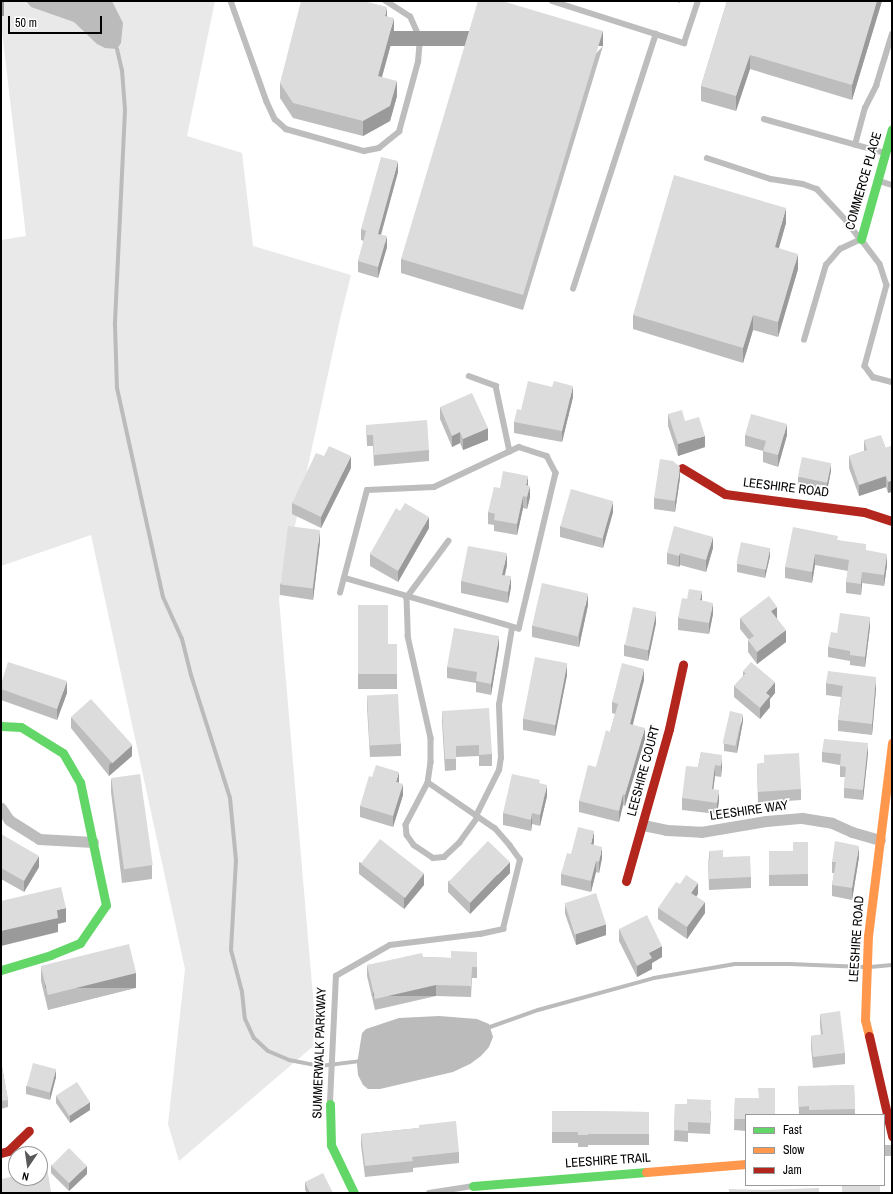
<!DOCTYPE html>
<style>
body{margin:0}
#map{position:relative;width:893px;height:1194px;overflow:hidden;background:#fff;font-family:"Archivo Narrow",sans-serif}
div>[style]{position:absolute}
.green>*{inset:0;background:#e9e9e9}
.water>*{inset:0;background:#bbb}
.stream>*{height:4px;margin:-2px;padding:0 2px;transform-origin:2px;border-radius:2px;background:#bbb}
.lane>*{height:5.5px;margin:-2.75px;padding:0 2.75px;transform-origin:2.75px;border-radius:2.75px;background:#bdbdbd}
.street>*{height:11px;margin:-5.5px;padding:0 5.5px;transform-origin:5.5px;border-radius:5.5px;background:#bdbdbd}
.fast>*{height:9px;margin:-4.5px;padding:0 4.5px;transform-origin:4.5px;border-radius:4.5px;background:#63d668}
.slow>*{height:9px;margin:-4.5px;padding:0 4.5px;transform-origin:4.5px;border-radius:4.5px;background:#ff974d}
.jam>*{height:9px;margin:-4.5px;padding:0 4.5px;transform-origin:4.5px;border-radius:4.5px;background:#b3261e}
.wall>*{inset:0;background:#bdbdbd;transform-origin:0 0}
.shaded-wall>*{inset:0;background:#9a9a9a;transform-origin:0 0}
.building>*{inset:0;background:#dcdcdc;transform-origin:0 0}
span{translate:-50% -50%;white-space:nowrap;text-align:center;line-height:1.15;-webkit-text-stroke:3.5px #fff;paint-order:stroke}
.street-label{font-size:13px;color:#000}
.frame{position:absolute;inset:0;border:2px solid #000;pointer-events:none}
.legend{position:absolute;left:745px;top:1114px;width:140px;height:72px;box-sizing:border-box;background:#fff;border:1px solid #999;margin:0;padding:5px 7px;list-style:none;font-size:12px;color:#000}
.legend li{display:flex;align-items:center;gap:8px;height:20px}
.legend b{width:20px;border:1px solid #999}
.north{position:absolute;left:8px;top:1146px;width:40px;height:40px;box-sizing:border-box;background:#fff;border:1px solid #999;border-radius:50%;rotate:193deg;font-size:11px;font-weight:700;line-height:16px;text-align:center;color:#000}
.north::after{content:'';display:block;margin:auto;width:14px;height:18px;background:#595959;clip-path:polygon(50% 0,100% 100%,50% 72%,0 100%)}
.scale{position:absolute;left:8px;top:16px;width:94px;height:18px;box-sizing:border-box;border:2px solid #000;border-top:0;padding-left:5px;font-size:12px;line-height:14px;white-space:nowrap;color:#000;-webkit-text-stroke:3px #fff;paint-order:stroke}
</style>
<div id="map">
<div class="green">
<i style="clip-path:polygon(1px 1px,215px 1px,187px 136px,242px 153px,253px 246px,351px 275px,340px 319px,279px 599px,317px 1043px,179px 1161px,168px 1124px,185px 969px,91px 535px,1px 566px,1px 240px,26px 236px,1px 23px)"></i>
</div>
<div class="water">
<i style="clip-path:polygon(26px 1px,112px 1px,123px 23px,121px 43px,117px 49px,105px 48px,97px 44px,74px 22px,31px 7px)"></i>
<i style="clip-path:polygon(439px 1016px,477px 1019px,489px 1024px,493px 1037px,489px 1047px,481px 1056px,470px 1064px,453px 1072px,380px 1089px,368px 1089px,363px 1085px,358px 1075px,357px 1064px,362px 1033px,366px 1029px,399px 1018px)"></i>
</div>
<div class="stream">
<i style="left:117px;top:49px;width:22px;rotate:77deg"></i>
<i style="left:122px;top:70px;width:40px;rotate:85.7deg"></i>
<i style="left:125px;top:110px;width:215px;rotate:92.7deg"></i>
<i style="left:115px;top:325px;width:63px;rotate:88.2deg"></i>
<i style="left:117px;top:388px;width:214px;rotate:77.6deg"></i>
<i style="left:163px;top:597px;width:46px;rotate:65.7deg"></i>
<i style="left:182px;top:639px;width:37px;rotate:76deg"></i>
<i style="left:191px;top:675px;width:129px;rotate:72.4deg"></i>
<i style="left:230px;top:798px;width:62px;rotate:84.5deg"></i>
<i style="left:236px;top:860px;width:90px;rotate:93.2deg"></i>
<i style="left:231px;top:950px;width:43px;rotate:75.3deg"></i>
<i style="left:242px;top:992px;width:27px;rotate:84deg"></i>
<i style="left:245px;top:1019px;width:21px;rotate:65deg"></i>
<i style="left:254px;top:1038px;width:19px;rotate:43deg"></i>
<i style="left:268px;top:1051px;width:23px;rotate:23deg"></i>
<i style="left:289px;top:1060px;width:32px;rotate:11deg"></i>
<i style="left:320px;top:1066px;width:38px;rotate:-7deg"></i>
<i style="left:870px;top:967px;width:22px;rotate:-5deg"></i>
<i style="left:490px;top:1027px;width:51px;rotate:-19.5deg"></i>
<i style="left:538px;top:1010px;width:120px;rotate:-15.4deg"></i>
<i style="left:654px;top:978px;width:82px;rotate:-9.8deg"></i>
<i style="left:735px;top:964px;width:54px"></i>
<i style="left:789px;top:964px;width:75px;rotate:2.3deg"></i>
</div>
<div class="lane">
<i style="left:231px;top:1px;width:107px;rotate:70.4deg"></i>
<i style="left:267px;top:102px;width:19px;rotate:65deg"></i>
<i style="left:275px;top:119px;width:15px;rotate:42deg"></i>
<i style="left:286px;top:129px;width:81px;rotate:15.8deg"></i>
<i style="left:364px;top:151px;width:15px;rotate:-11deg"></i>
<i style="left:379px;top:148px;width:26px;rotate:-39deg"></i>
<i style="left:399px;top:132px;width:73px;rotate:-74.8deg"></i>
<i style="left:418px;top:62px;width:23px;rotate:-85deg"></i>
<i style="left:420px;top:39px;width:24px;rotate:-114deg"></i>
<i style="left:410px;top:17px;width:30px;rotate:-147deg"></i>
<i style="left:552px;top:1px;width:139px;rotate:17.7deg"></i>
<i style="left:684px;top:43px;width:44px;rotate:-71.6deg"></i>
<i style="left:764px;top:119px;width:126px;rotate:15.7deg"></i>
<i style="left:855px;top:145px;width:38px;rotate:-75deg"></i>
<i style="left:865px;top:108px;width:25px;rotate:-63deg"></i>
<i style="left:876px;top:86px;width:54px;rotate:-72.9deg"></i>
<i style="left:707px;top:158px;width:67px;rotate:18.2deg"></i>
<i style="left:771px;top:179px;width:32px;rotate:9deg"></i>
<i style="left:803px;top:184px;width:15px;rotate:20deg"></i>
<i style="left:817px;top:189px;width:42px;rotate:46.9deg"></i>
<i style="left:846px;top:220px;width:21px;rotate:53deg"></i>
<i style="left:879px;top:181px;width:14px;rotate:17deg"></i>
<i style="left:573px;top:289px;width:268px;rotate:-72deg"></i>
<i style="left:804px;top:340px;width:78px;rotate:-73.7deg"></i>
<i style="left:826px;top:265px;width:21px;rotate:-49deg"></i>
<i style="left:840px;top:249px;width:23px;rotate:-25deg"></i>
<i style="left:861px;top:239px;width:31px;rotate:53deg"></i>
<i style="left:880px;top:264px;width:22px;rotate:72deg"></i>
<i style="left:887px;top:285px;width:84px;rotate:105.2deg"></i>
<i style="left:865px;top:366px;width:14px;rotate:54deg"></i>
<i style="left:873px;top:377px;width:20px;rotate:15deg"></i>
<i style="left:469px;top:376px;width:29px;rotate:20deg"></i>
<i style="left:496px;top:386px;width:67px;rotate:78deg"></i>
<i style="left:449px;top:541px;width:71px;rotate:126.4deg"></i>
<i style="left:407px;top:598px;width:38px;rotate:88deg"></i>
<i style="left:408px;top:636px;width:105px;rotate:77.3deg"></i>
<i style="left:431px;top:738px;width:24px;rotate:90deg"></i>
<i style="left:431px;top:762px;width:21px;rotate:98deg"></i>
<i style="left:428px;top:783px;width:47px;rotate:117.6deg"></i>
<i style="left:406px;top:825px;width:10px;rotate:84deg"></i>
<i style="left:407px;top:835px;width:12px;rotate:55deg"></i>
<i style="left:414px;top:845px;width:23px;rotate:34deg"></i>
<i style="left:433px;top:858px;width:11px;rotate:-5deg"></i>
<i style="left:444px;top:857px;width:21px;rotate:-43deg"></i>
<i style="left:459px;top:843px;width:32px;rotate:-54deg"></i>
<i style="left:340px;top:593px;width:106px;rotate:-75.3deg"></i>
<i style="left:367px;top:490px;width:67px;rotate:-2.6deg"></i>
<i style="left:434px;top:487px;width:94px;rotate:-25.2deg"></i>
<i style="left:519px;top:447px;width:29px;rotate:18deg"></i>
<i style="left:547px;top:456px;width:19px;rotate:62deg"></i>
<i style="left:556px;top:473px;width:160px;rotate:103.3deg"></i>
<i style="left:519px;top:629px;width:182px;rotate:-163.8deg"></i>
<i style="left:476px;top:816px;width:51px;rotate:-63.4deg"></i>
<i style="left:499px;top:770px;width:12px;rotate:-81deg"></i>
<i style="left:501px;top:758px;width:53px;rotate:-92.2deg"></i>
<i style="left:499px;top:705px;width:78px;rotate:-80.4deg"></i>
<i style="left:330px;top:1102px;width:126px;rotate:-87.3deg"></i>
<i style="left:336px;top:976px;width:62px;rotate:-29.9deg"></i>
<i style="left:390px;top:945px;width:91px;rotate:-7deg"></i>
<i style="left:480px;top:934px;width:24px;rotate:-12deg"></i>
<i style="left:503px;top:929px;width:71px;rotate:-76.2deg"></i>
<i style="left:520px;top:860px;width:17px;rotate:-126deg"></i>
<i style="left:510px;top:846px;width:23px;rotate:-131deg"></i>
<i style="left:495px;top:829px;width:81px;rotate:-145.5deg"></i>
<i style="left:429px;top:1193px;width:45px;rotate:-9deg"></i>
</div>
<div class="street">
<i style="left:1px;top:808px;width:14px;rotate:56deg"></i>
<i style="left:9px;top:820px;width:36px;rotate:32deg"></i>
<i style="left:39px;top:839px;width:54px;rotate:3.2deg"></i>
<i style="left:643px;top:825px;width:24px;rotate:12deg"></i>
<i style="left:666px;top:830px;width:35px;rotate:3deg"></i>
<i style="left:701px;top:832px;width:66px;rotate:-9.6deg"></i>
<i style="left:766px;top:821px;width:36px;rotate:-5deg"></i>
<i style="left:802px;top:818px;width:30px;rotate:9deg"></i>
<i style="left:832px;top:823px;width:22px;rotate:24deg"></i>
<i style="left:852px;top:832px;width:29px;rotate:16deg"></i>
<i style="left:884px;top:1150px;width:8px"></i>
</div>
<div class="fast">
<i style="left:861px;top:239px;width:114px;rotate:-74.3deg"></i>
<i style="left:1px;top:726px;width:20px;rotate:3deg"></i>
<i style="left:21px;top:727px;width:49px;rotate:31.8deg"></i>
<i style="left:63px;top:753px;width:34px;rotate:60deg"></i>
<i style="left:80px;top:782px;width:126px;rotate:78.1deg"></i>
<i style="left:106px;top:905px;width:46px;rotate:124.4deg"></i>
<i style="left:80px;top:943px;width:31px;rotate:158deg"></i>
<i style="left:51px;top:955px;width:52px;rotate:163.3deg"></i>
<i style="left:330px;top:1104px;width:41px;rotate:88.6deg"></i>
<i style="left:331px;top:1145px;width:53px;rotate:64.4deg"></i>
<i style="left:473px;top:1186px;width:174px;rotate:-4.6deg"></i>
</div>
<div class="slow">
<i style="left:869px;top:1036px;width:16px;rotate:-104deg"></i>
<i style="left:865px;top:1020px;width:84px;rotate:-88deg"></i>
<i style="left:868px;top:936px;width:195px;rotate:-82.9deg"></i>
<i style="left:646px;top:1172px;width:100px;rotate:-4.6deg"></i>
</div>
<div class="jam">
<i style="left:682px;top:468px;width:50px;rotate:31.2deg"></i>
<i style="left:725px;top:494px;width:140px;rotate:7.4deg"></i>
<i style="left:864px;top:512px;width:29px;rotate:18deg"></i>
<i style="left:626px;top:881px;width:158px;rotate:-74.2deg"></i>
<i style="left:669px;top:729px;width:66px;rotate:-77.7deg"></i>
<i style="left:869px;top:1036px;width:103px;rotate:77deg"></i>
<i style="left:1px;top:1153px;width:7px;rotate:-16deg"></i>
<i style="left:8px;top:1151px;width:29px;rotate:-44deg"></i>
</div>
<div class="wall">
<i style="clip-path:polygon(674px 1px,680px 1px,680px 3px)"></i>
<i style="clip-path:polygon(727px 1px,882px 1px,852px 100px,750px 69px,736px 111px,701px 101px,701px 86px)"></i>
<i style="clip-path:polygon(387px 16px,394px 33px,382px 77px,397px 96px,390px 121px,363px 136px,293px 118px,280px 98px,280px 83px)"></i>
<i style="clip-path:polygon(603px 46px,523px 310px,401px 273px,401px 259px)"></i>
<i style="clip-path:polygon(398px 172px,381px 235px,387px 247px,378px 278px,358px 272px,358px 261px,364px 241px,361px 240px,361px 229px)"></i>
<i style="clip-path:polygon(786px 223px,779px 248px,798px 269px,778px 337px,753px 330px,743px 363px,633px 329px,633px 315px)"></i>
<i style="clip-path:polygon(573px 397px,562px 442px,514px 433px,514px 422px)"></i>
<i style="clip-path:polygon(440px 407px,488px 440px,463px 450px,460px 443px,452px 447px,440px 419px)"></i>
<i style="clip-path:polygon(668px 414px,685px 421px,705px 447px,678px 456px,668px 426px)"></i>
<i style="clip-path:polygon(366px 425px,429px 450px,429px 461px,374px 466px,373px 446px,367px 446px)"></i>
<i style="clip-path:polygon(745px 435px,787px 435px,778px 467px,763px 462px,763px 451px,745px 446px)"></i>
<i style="clip-path:polygon(864px 440px,886px 448px,891px 446px,888px 493px,886px 487px,859px 496px,849px 468px,849px 456px,864px 451px)"></i>
<i style="clip-path:polygon(351px 468px,321px 528px,292px 514px,292px 503px)"></i>
<i style="clip-path:polygon(831px 471px,827px 491px,798px 485px,798px 477px)"></i>
<i style="clip-path:polygon(680px 478px,675px 512px,654px 509px,654px 498px)"></i>
<i style="clip-path:polygon(528px 485px,530px 497px,527px 509px,523px 508px,517px 535px,494px 531px,494px 525px,488px 524px,488px 512px,500px 488px)"></i>
<i style="clip-path:polygon(400px 511px,429px 528px,398px 582px,370px 566px,370px 554px)"></i>
<i style="clip-path:polygon(613px 512px,603px 548px,560px 537px,560px 526px)"></i>
<i style="clip-path:polygon(838px 540px,866px 551px,887px 565px,884px 586px,862px 583px,861px 595px,846px 593px,846px 582px,848px 571px,815px 565px,812px 583px,785px 578px,785px 567px)"></i>
<i style="clip-path:polygon(320px 542px,313px 600px,280px 595px,280px 584px)"></i>
<i style="clip-path:polygon(713px 548px,706px 572px,680px 565px,679px 567px,667px 564px,667px 553px)"></i>
<i style="clip-path:polygon(770px 556px,765px 578px,737px 572px,737px 564px)"></i>
<i style="clip-path:polygon(507px 565px,505px 575px,511px 587px,508px 603px,461px 593px,461px 581px)"></i>
<i style="clip-path:polygon(687px 599px,713px 614px,709px 634px,678px 630px,678px 618px)"></i>
<i style="clip-path:polygon(358px 605px,388px 644px,397px 644px,397px 689px,358px 689px)"></i>
<i style="clip-path:polygon(588px 605px,579px 647px,532px 637px,532px 626px)"></i>
<i style="clip-path:polygon(740px 618px,777px 618px,786px 642px,757px 664px,748px 652px,748px 640px,749px 640px,740px 629px)"></i>
<i style="clip-path:polygon(656px 623px,648px 661px,624px 656px,624px 645px)"></i>
<i style="clip-path:polygon(870px 627px,865px 667px,850px 665px,850px 661px,828px 657px,828px 647px,837px 633px)"></i>
<i style="clip-path:polygon(499px 647px,491px 695px,476px 692px,476px 683px,447px 678px,447px 667px)"></i>
<i style="clip-path:polygon(743px 671px,775px 693px,770px 699px,770px 707px,760px 719px,734px 697px,734px 686px,743px 676px)"></i>
<i style="clip-path:polygon(567px 675px,555px 736px,523px 730px,523px 719px)"></i>
<i style="clip-path:polygon(644px 680px,633px 724px,645px 739px,625px 806px,623px 805px,619px 822px,579px 812px,579px 801px,596px 767px,610px 732px,615px 714px,612px 713px,612px 702px)"></i>
<i style="clip-path:polygon(826px 683px,876px 689px,872px 735px,838px 731px,838px 720px,841px 697px,826px 695px)"></i>
<i style="clip-path:polygon(1px 684px,67px 693px,57px 720px,1px 700px)"></i>
<i style="clip-path:polygon(367px 696px,401px 744px,401px 756px,370px 757px,367px 707px)"></i>
<i style="clip-path:polygon(442px 711px,492px 754px,492px 766px,479px 766px,479px 756px,456px 757px,456px 770px,445px 771px,442px 722px)"></i>
<i style="clip-path:polygon(71px 717px,132px 756px,109px 776px,71px 728px)"></i>
<i style="clip-path:polygon(743px 721px,737px 753px,724px 751px,724px 743px)"></i>
<i style="clip-path:polygon(701px 752px,722px 766px,721px 777px,715px 776px,713px 789px,719px 801px,717px 814px,682px 810px,682px 798px,698px 767px)"></i>
<i style="clip-path:polygon(822px 752px,868px 753px,863px 800px,844px 798px,844px 788px,845px 777px,840px 777px,840px 765px,822px 762px)"></i>
<i style="clip-path:polygon(764px 755px,801px 789px,801px 800px,758px 803px,757px 764px,764px 763px)"></i>
<i style="clip-path:polygon(111px 778px,152px 865px,152px 879px,122px 883px,111px 792px)"></i>
<i style="clip-path:polygon(399px 783px,403px 795px,393px 827px,360px 817px,360px 806px)"></i>
<i style="clip-path:polygon(540px 784px,547px 796px,540px 826px,532px 824px,531px 831px,503px 825px,503px 813px)"></i>
<i style="clip-path:polygon(1px 834px,39px 867px,24px 892px,1px 879px)"></i>
<i style="clip-path:polygon(594px 842px,593px 845px,602px 858px,599px 873px,596px 872px,591px 892px,561px 885px,561px 874px,571px 854px)"></i>
<i style="clip-path:polygon(808px 842px,808px 886px,769px 886px,769px 851px,793px 851px)"></i>
<i style="clip-path:polygon(709px 851px,751px 877px,751px 888px,709px 890px,708px 859px,709px 859px)"></i>
<i style="clip-path:polygon(859px 857px,852px 900px,832px 896px,832px 885px,834px 873px,832px 873px,832px 862px)"></i>
<i style="clip-path:polygon(359px 862px,424px 885px,404px 909px,359px 874px)"></i>
<i style="clip-path:polygon(510px 873px,470px 914px,448px 892px,448px 881px)"></i>
<i style="clip-path:polygon(698px 894px,696px 896px,705px 913px,687px 939px,658px 919px,658px 908px)"></i>
<i style="clip-path:polygon(565px 903px,606px 935px,576px 945px,565px 914px)"></i>
<i style="clip-path:polygon(619px 929px,662px 957px,652px 963px,652px 969px,637px 977px,619px 941px)"></i>
<i style="clip-path:polygon(477px 952px,477px 978px,472px 978px,471px 997px,436px 996px,375px 1010px,367px 976px,367px 965px,423px 957px,451px 958px)"></i>
<i style="clip-path:polygon(41px 967px,136px 988px,48px 1010px,41px 981px)"></i>
<i style="clip-path:polygon(820px 1014px,845px 1053px,845px 1064px,813px 1068px,811px 1047px,811px 1036px,821px 1035px,820px 1025px)"></i>
<i style="clip-path:polygon(1px 1061px,8px 1100px,8px 1107px,1px 1109px)"></i>
<i style="clip-path:polygon(56px 1077px,50px 1100px,26px 1094px,26px 1086px)"></i>
<i style="left:854px;top:1085px;width:30px;height:56px;rotate:88deg"></i>
<i style="clip-path:polygon(775px 1088px,746px 1115px,746px 1131px,734px 1130px,735px 1098px,759px 1098px)"></i>
<i style="clip-path:polygon(56px 1096px,90px 1110px,70px 1123px,56px 1103px)"></i>
<i style="clip-path:polygon(675px 1104px,711px 1111px,710px 1134px,688px 1133px,688px 1142px,674px 1141px)"></i>
<i style="clip-path:polygon(552px 1111px,649px 1112px,649px 1145px,588px 1145px,588px 1147px,578px 1147px,578px 1143px,552px 1143px)"></i>
<i style="clip-path:polygon(419px 1128px,459px 1152px,459px 1163px,413px 1168px,413px 1172px,365px 1177px,361px 1145px,361px 1134px)"></i>
<i style="clip-path:polygon(51px 1165px,87px 1174px,69px 1191px,51px 1173px)"></i>
<i style="clip-path:polygon(305px 1182px,333px 1193px,307px 1193px,305px 1190px)"></i>
</div>
<div class="shaded-wall">
<i style="left:1px;top:1px;width:3px;height:15px"></i>
<i style="clip-path:polygon(877px 1px,882px 1px,852px 100px,852px 85px)"></i>
<i style="clip-path:polygon(387px 7px,387px 22px,385px 16px)"></i>
<i style="clip-path:polygon(394px 18px,394px 33px,378px 91px,378px 76px)"></i>
<i style="left:603px;top:31px;width:15px;height:276px;rotate:90deg"></i>
<i style="clip-path:polygon(750px 55px,750px 69px,736px 111px,736px 96px)"></i>
<i style="clip-path:polygon(397px 81px,397px 96px,390px 121px,363px 136px,363px 121px)"></i>
<i style="clip-path:polygon(398px 161px,398px 172px,378px 245px,378px 234px)"></i>
<i style="clip-path:polygon(786px 208px,786px 223px,775px 261px,775px 247px)"></i>
<i style="clip-path:polygon(387px 236px,387px 247px,378px 278px,378px 267px)"></i>
<i style="clip-path:polygon(798px 254px,798px 269px,778px 337px,778px 322px)"></i>
<i style="clip-path:polygon(753px 315px,753px 330px,743px 363px,743px 348px)"></i>
<i style="clip-path:polygon(573px 386px,573px 397px,562px 442px,562px 431px)"></i>
<i style="clip-path:polygon(787px 424px,787px 435px,778px 467px,778px 455px)"></i>
<i style="clip-path:polygon(488px 428px,488px 440px,463px 450px,463px 439px)"></i>
<i style="clip-path:polygon(460px 432px,460px 443px,452px 447px,452px 436px)"></i>
<i style="clip-path:polygon(705px 436px,705px 447px,678px 456px,678px 444px)"></i>
<i style="clip-path:polygon(351px 456px,351px 468px,321px 528px,321px 517px)"></i>
<i style="clip-path:polygon(831px 463px,831px 471px,827px 491px,827px 483px)"></i>
<i style="clip-path:polygon(680px 467px,680px 478px,675px 512px,675px 501px)"></i>
<i style="clip-path:polygon(528px 476px,528px 487px,526px 485px)"></i>
<i style="clip-path:polygon(886px 476px,886px 487px,859px 496px,859px 485px)"></i>
<i style="clip-path:polygon(892px 480px,892px 492px,888px 493px,888px 482px)"></i>
<i style="clip-path:polygon(530px 486px,530px 497px,527px 509px,527px 497px)"></i>
<i style="clip-path:polygon(523px 496px,523px 508px,517px 535px,517px 524px)"></i>
<i style="clip-path:polygon(613px 501px,613px 512px,603px 548px,603px 536px)"></i>
<i style="clip-path:polygon(429px 517px,429px 528px,398px 582px,398px 571px)"></i>
<i style="clip-path:polygon(320px 530px,320px 542px,313px 600px,313px 589px)"></i>
<i style="clip-path:polygon(713px 537px,713px 548px,706px 572px,706px 560px)"></i>
<i style="clip-path:polygon(770px 548px,770px 556px,765px 578px,765px 570px)"></i>
<i style="clip-path:polygon(507px 553px,507px 565px,502px 586px,502px 575px)"></i>
<i style="clip-path:polygon(680px 553px,680px 565px,679px 567px,679px 556px)"></i>
<i style="clip-path:polygon(815px 554px,815px 565px,812px 583px,812px 572px)"></i>
<i style="clip-path:polygon(887px 554px,887px 565px,884px 586px,884px 575px)"></i>
<i style="clip-path:polygon(862px 572px,862px 583px,861px 595px,861px 584px)"></i>
<i style="clip-path:polygon(511px 576px,511px 587px,508px 603px,508px 592px)"></i>
<i style="clip-path:polygon(702px 591px,702px 602px,700px 600px)"></i>
<i style="clip-path:polygon(588px 594px,588px 605px,579px 647px,579px 635px)"></i>
<i style="clip-path:polygon(713px 603px,713px 614px,709px 634px,709px 623px)"></i>
<i style="clip-path:polygon(777px 607px,777px 618px,771px 622px,771px 611px)"></i>
<i style="clip-path:polygon(656px 612px,656px 623px,648px 661px,648px 650px)"></i>
<i style="clip-path:polygon(870px 617px,870px 627px,865px 667px,865px 657px)"></i>
<i style="clip-path:polygon(786px 630px,786px 642px,757px 664px,757px 652px)"></i>
<i style="clip-path:polygon(499px 636px,499px 647px,491px 695px,491px 684px)"></i>
<i style="clip-path:polygon(567px 663px,567px 675px,555px 736px,555px 725px)"></i>
<i style="clip-path:polygon(644px 669px,644px 680px,630px 735px,630px 724px)"></i>
<i style="clip-path:polygon(876px 677px,876px 689px,872px 735px,872px 724px)"></i>
<i style="clip-path:polygon(67px 681px,67px 693px,57px 720px,57px 709px)"></i>
<i style="clip-path:polygon(775px 682px,775px 693px,770px 699px,770px 707px,760px 719px,760px 708px,766px 693px)"></i>
<i style="clip-path:polygon(743px 714px,743px 721px,737px 753px,737px 746px)"></i>
<i style="clip-path:polygon(645px 728px,645px 739px,625px 806px,625px 795px)"></i>
<i style="clip-path:polygon(868px 743px,868px 753px,863px 800px,863px 790px)"></i>
<i style="clip-path:polygon(132px 745px,132px 756px,109px 776px,109px 765px)"></i>
<i style="clip-path:polygon(722px 755px,722px 766px,721px 777px,721px 766px)"></i>
<i style="clip-path:polygon(715px 765px,715px 776px,712px 800px,712px 789px)"></i>
<i style="clip-path:polygon(399px 772px,399px 783px,396px 782px)"></i>
<i style="clip-path:polygon(403px 784px,403px 795px,393px 827px,393px 816px)"></i>
<i style="clip-path:polygon(547px 785px,547px 796px,540px 826px,540px 815px)"></i>
<i style="clip-path:polygon(719px 790px,719px 801px,717px 814px,717px 803px)"></i>
<i style="clip-path:polygon(623px 794px,623px 805px,619px 822px,619px 811px)"></i>
<i style="clip-path:polygon(532px 813px,532px 824px,531px 831px,531px 820px)"></i>
<i style="clip-path:polygon(594px 831px,594px 842px,591px 855px,591px 844px)"></i>
<i style="clip-path:polygon(859px 846px,859px 857px,852px 900px,852px 888px)"></i>
<i style="clip-path:polygon(602px 847px,602px 858px,599px 873px,599px 862px)"></i>
<i style="clip-path:polygon(39px 856px,39px 867px,24px 892px,24px 881px)"></i>
<i style="clip-path:polygon(596px 861px,596px 872px,591px 892px,591px 881px)"></i>
<i style="clip-path:polygon(510px 862px,510px 873px,470px 914px,470px 903px)"></i>
<i style="clip-path:polygon(424px 873px,424px 885px,404px 909px,404px 898px)"></i>
<i style="clip-path:polygon(698px 883px,698px 894px,691px 904px,691px 893px)"></i>
<i style="clip-path:polygon(705px 902px,705px 913px,687px 939px,687px 927px)"></i>
<i style="clip-path:polygon(66px 908px,66px 922px,58px 924px,58px 932px,1px 946px,1px 931px,57px 910px)"></i>
<i style="clip-path:polygon(606px 924px,606px 935px,576px 945px,576px 934px)"></i>
<i style="clip-path:polygon(662px 946px,662px 957px,652px 963px,652px 969px,637px 977px,637px 966px,649px 953px)"></i>
<i style="left:136px;top:973px;width:15px;height:91px;rotate:90deg"></i>
<i style="left:436px;top:985px;width:11px;height:63px;rotate:90deg"></i>
<i style="clip-path:polygon(56px 1069px,56px 1077px,50px 1100px,50px 1093px)"></i>
<i style="clip-path:polygon(90px 1102px,90px 1110px,70px 1123px,70px 1116px)"></i>
<i style="clip-path:polygon(87px 1166px,87px 1174px,69px 1191px,69px 1183px)"></i>
</div>
<div class="building">
<i style="clip-path:polygon(301px 1px,364px 1px,387px 7px,385px 16px,394px 18px,378px 76px,397px 81px,390px 106px,363px 121px,293px 103px,280px 83px)"></i>
<i style="clip-path:polygon(478px 1px,502px 1px,603px 31px,523px 295px,401px 259px)"></i>
<i style="clip-path:polygon(727px 1px,877px 1px,852px 85px,750px 55px,736px 96px,701px 86px)"></i>
<i style="clip-path:polygon(381px 157px,398px 161px,378px 234px,387px 236px,378px 267px,358px 261px,366px 231px,361px 229px)"></i>
<i style="clip-path:polygon(674px 175px,786px 208px,775px 247px,798px 254px,778px 322px,753px 315px,743px 348px,633px 315px)"></i>
<i style="clip-path:polygon(528px 381px,552px 387px,554px 381px,573px 386px,562px 431px,514px 422px,517px 409px,521px 410px)"></i>
<i style="clip-path:polygon(472px 393px,488px 428px,463px 439px,460px 432px,452px 436px,440px 407px)"></i>
<i style="clip-path:polygon(682px 410px,685px 421px,699px 417px,705px 436px,678px 444px,668px 414px)"></i>
<i style="clip-path:polygon(751px 414px,787px 424px,778px 455px,763px 451px,766px 441px,745px 435px)"></i>
<i style="clip-path:polygon(427px 420px,429px 450px,374px 455px,373px 435px,367px 435px,366px 425px)"></i>
<i style="clip-path:polygon(881px 435px,886px 448px,891px 446px,892px 450px,892px 480px,888px 482px,886px 476px,859px 485px,849px 456px,867px 450px,864px 440px)"></i>
<i style="clip-path:polygon(329px 446px,351px 456px,321px 517px,292px 503px,316px 453px,324px 456px)"></i>
<i style="left:802px;top:457px;width:30px;height:20px;rotate:12deg"></i>
<i style="clip-path:polygon(660px 459px,673px 461px,680px 467px,675px 501px,654px 498px)"></i>
<i style="clip-path:polygon(503px 471px,528px 476px,526px 485px,530px 486px,527px 497px,523px 496px,517px 524px,494px 520px,495px 514px,488px 512px,494px 487px,500px 488px)"></i>
<i style="left:571px;top:489px;width:44px;height:39px;rotate:16deg"></i>
<i style="clip-path:polygon(405px 503px,429px 517px,398px 571px,370px 554px,396px 508px,400px 511px)"></i>
<i style="left:288px;top:526px;width:32px;height:59px;rotate:7deg"></i>
<i style="clip-path:polygon(674px 526px,713px 537px,706px 560px,680px 553px,679px 556px,667px 553px)"></i>
<i style="clip-path:polygon(793px 527px,838px 536px,837px 540px,866px 544px,866px 550px,887px 554px,884px 575px,862px 572px,861px 584px,846px 582px,849px 560px,815px 554px,812px 572px,785px 567px)"></i>
<i style="left:741px;top:542px;width:30px;height:22px;rotate:12deg"></i>
<i style="clip-path:polygon(468px 546px,507px 553px,502px 575px,511px 576px,508px 592px,461px 581px)"></i>
<i style="left:542px;top:583px;width:47px;height:44px;rotate:13deg"></i>
<i style="clip-path:polygon(689px 589px,702px 591px,700px 600px,713px 603px,709px 623px,678px 618px,682px 598px,687px 599px)"></i>
<i style="clip-path:polygon(769px 596px,777px 607px,771px 611px,786px 630px,757px 652px,748px 640px,754px 636px,740px 618px)"></i>
<i style="clip-path:polygon(358px 605px,388px 605px,388px 644px,397px 644px,397px 674px,358px 674px)"></i>
<i style="left:633px;top:607px;width:24px;height:39px;rotate:12deg"></i>
<i style="clip-path:polygon(840px 613px,870px 617px,865px 657px,850px 655px,850px 651px,828px 647px,831px 632px,837px 633px)"></i>
<i style="clip-path:polygon(454px 628px,499px 636px,491px 684px,476px 681px,477px 672px,447px 667px)"></i>
<i style="left:535px;top:657px;width:33px;height:63px;rotate:11deg"></i>
<i style="clip-path:polygon(8px 662px,67px 681px,57px 709px,1px 689px,1px 684px)"></i>
<i style="clip-path:polygon(751px 662px,775px 682px,766px 693px,770px 696px,760px 708px,734px 686px,746px 673px,743px 671px)"></i>
<i style="clip-path:polygon(622px 663px,644px 669px,630px 724px,645px 728px,625px 795px,623px 794px,619px 811px,579px 801px,588px 765px,596px 767px,606px 730px,610px 732px,618px 704px,612px 702px)"></i>
<i style="clip-path:polygon(828px 671px,876px 677px,872px 724px,838px 720px,843px 686px,826px 683px)"></i>
<i style="left:398px;top:694px;width:50px;height:31px;rotate:87deg"></i>
<i style="left:91px;top:699px;width:62px;height:27px;rotate:48deg"></i>
<i style="clip-path:polygon(489px 708px,492px 754px,479px 755px,479px 745px,456px 746px,456px 759px,445px 759px,442px 711px)"></i>
<i style="left:730px;top:711px;width:13px;height:33px;rotate:13deg"></i>
<i style="clip-path:polygon(824px 739px,868px 743px,863px 790px,844px 788px,846px 767px,840px 766px,841px 754px,822px 752px)"></i>
<i style="clip-path:polygon(701px 752px,722px 755px,721px 766px,715px 765px,712px 789px,719px 790px,717px 803px,682px 798px,686px 766px,698px 767px)"></i>
<i style="clip-path:polygon(799px 753px,801px 789px,758px 792px,757px 764px,764px 763px,764px 755px)"></i>
<i style="clip-path:polygon(376px 765px,399px 772px,396px 782px,403px 784px,393px 816px,360px 806px,369px 776px,372px 777px)"></i>
<i style="left:140px;top:774px;width:92px;height:29px;rotate:82deg"></i>
<i style="clip-path:polygon(512px 774px,540px 780px,539px 783px,547px 785px,540px 815px,532px 813px,531px 820px,503px 813px)"></i>
<i style="clip-path:polygon(578px 827px,594px 831px,591px 844px,602px 847px,599px 862px,596px 861px,591px 881px,561px 874px,567px 853px,571px 854px)"></i>
<i style="clip-path:polygon(1px 834px,39px 856px,24px 881px,1px 868px)"></i>
<i style="left:380px;top:839px;width:56px;height:31px;rotate:38deg"></i>
<i style="left:488px;top:841px;width:30px;height:57px;rotate:44deg"></i>
<i style="clip-path:polygon(835px 841px,859px 846px,852px 888px,832px 885px,836px 862px,832px 862px)"></i>
<i style="clip-path:polygon(793px 842px,808px 842px,808px 874px,769px 875px,769px 851px,793px 851px)"></i>
<i style="clip-path:polygon(723px 850px,723px 857px,750px 856px,751px 877px,709px 879px,708px 859px,710px 859px,709px 851px)"></i>
<i style="clip-path:polygon(686px 875px,698px 883px,691px 893px,705px 902px,687px 927px,658px 908px,676px 882px,680px 884px)"></i>
<i style="clip-path:polygon(61px 887px,66px 908px,57px 910px,58px 918px,1px 931px,1px 901px)"></i>
<i style="left:596px;top:893px;width:33px;height:33px;rotate:72deg"></i>
<i style="clip-path:polygon(647px 915px,662px 946px,649px 953px,652px 958px,637px 966px,619px 929px)"></i>
<i style="left:129px;top:944px;width:30px;height:91px;rotate:76deg"></i>
<i style="clip-path:polygon(451px 951px,477px 952px,477px 967px,472px 967px,471px 986px,436px 985px,375px 999px,367px 965px,422px 953px,423px 957px,451px 958px)"></i>
<i style="clip-path:polygon(840px 1011px,845px 1053px,813px 1057px,811px 1036px,823px 1034px,820px 1014px)"></i>
<i style="clip-path:polygon(1px 1061px,8px 1100px,1px 1101px)"></i>
<i style="left:33px;top:1063px;width:24px;height:24px;rotate:15deg"></i>
<i style="left:77px;top:1082px;width:24px;height:25px;rotate:57deg"></i>
<i style="clip-path:polygon(854px 1085px,855px 1109px,809px 1110px,809px 1106px,799px 1107px,798px 1086px)"></i>
<i style="clip-path:polygon(758px 1088px,775px 1088px,775px 1115px,746px 1115px,746px 1119px,734px 1119px,735px 1098px,759px 1098px)"></i>
<i style="clip-path:polygon(687px 1099px,711px 1100px,710px 1123px,688px 1122px,688px 1131px,674px 1130px,675px 1104px,687px 1104px)"></i>
<i style="clip-path:polygon(552px 1111px,649px 1112px,649px 1134px,588px 1134px,588px 1135px,578px 1135px,578px 1132px,552px 1132px)"></i>
<i style="clip-path:polygon(456px 1121px,459px 1152px,412px 1157px,413px 1161px,365px 1166px,361px 1134px,419px 1128px,419px 1125px)"></i>
<i style="left:69px;top:1148px;width:25px;height:25px;rotate:45deg"></i>
<i style="clip-path:polygon(47px 1167px,51px 1192px,47px 1193px,1px 1193px,1px 1179px,16px 1176px,16px 1178px,40px 1178px,40px 1168px)"></i>
<i style="clip-path:polygon(323px 1173px,333px 1193px,310px 1193px,305px 1182px)"></i>
<i style="left:842px;top:1185px;width:38px;height:8px"></i>
<i style="clip-path:polygon(819px 1188px,819px 1193px,729px 1193px,729px 1189px,764px 1190px)"></i>
</div>
<div class="street-label">
<span style="left:864px;top:181px;rotate:-74deg">COMMERCE PLACE</span>
<span style="left:786px;top:488px;rotate:7deg">LEESHIRE ROAD</span>
<span style="left:644px;top:771px;rotate:-75deg">LEESHIRE COURT</span>
<span style="left:749px;top:811px;rotate:-8deg">LEESHIRE WAY</span>
<span style="left:857px;top:939px;rotate:-86deg">LEESHIRE ROAD</span>
<span style="left:320px;top:1053px;rotate:-88deg">SUMMERWALK PARKWAY</span>
<span style="left:608px;top:1161px;rotate:-4deg">LEESHIRE TRAIL</span>
</div>
<div class="frame"></div>
<ul class="legend">
<li><b style="height:5px;background:#63d668"></b>Fast</li>
<li><b style="height:5px;background:#ff974d"></b>Slow</li>
<li><b style="height:5px;background:#b3261e"></b>Jam</li>
</ul>
<div class="north">N</div>
<div class="scale">50 m</div>
</div>
